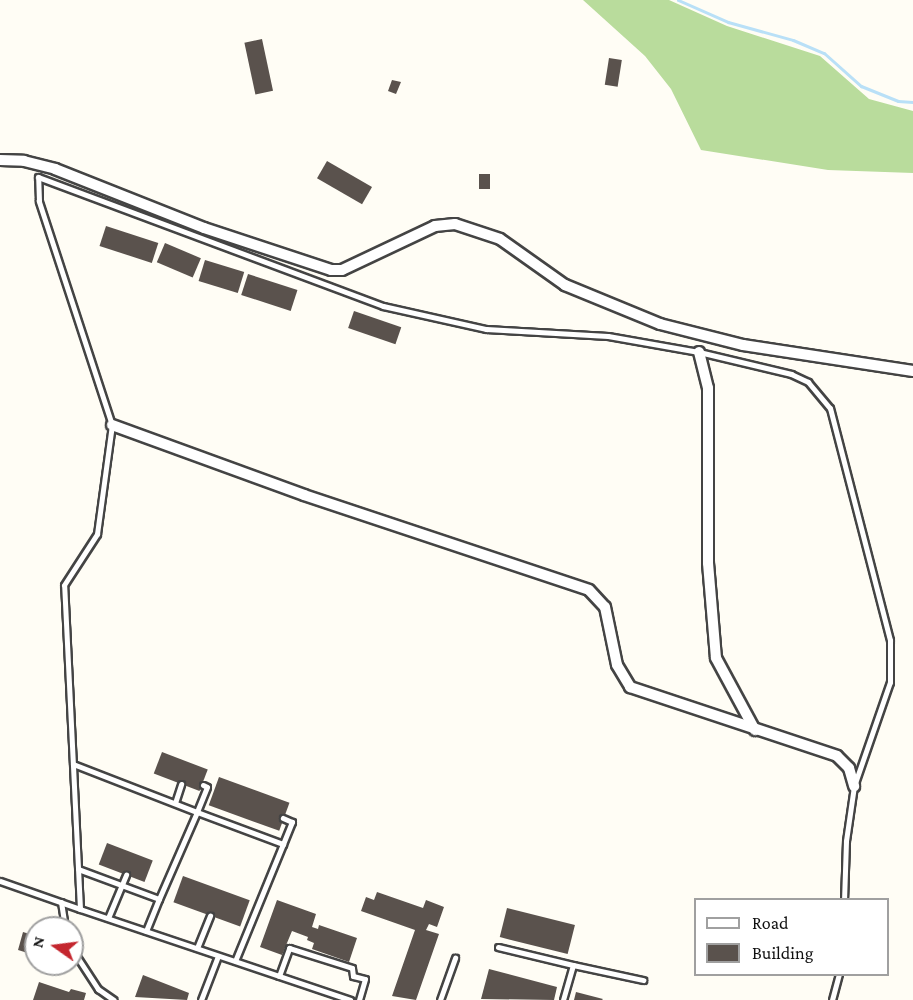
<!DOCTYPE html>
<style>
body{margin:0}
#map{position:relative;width:913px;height:1000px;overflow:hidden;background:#fffdf5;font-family:"Crimson Pro",serif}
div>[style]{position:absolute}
.forest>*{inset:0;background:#b9dc9c}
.stream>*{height:3px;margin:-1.5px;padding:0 1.5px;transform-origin:1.5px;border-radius:1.5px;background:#b9e0f7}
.building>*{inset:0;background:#5a524d;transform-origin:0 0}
.roads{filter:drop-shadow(2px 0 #444) drop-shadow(-2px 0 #444) drop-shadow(0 2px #444) drop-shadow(0 -2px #444)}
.service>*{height:5px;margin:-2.5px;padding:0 2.5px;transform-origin:2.5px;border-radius:2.5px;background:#fff}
.minor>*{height:10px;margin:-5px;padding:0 5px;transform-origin:5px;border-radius:5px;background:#fff}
span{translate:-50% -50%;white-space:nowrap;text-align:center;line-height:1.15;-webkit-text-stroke:6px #fff;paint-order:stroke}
.legend{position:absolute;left:694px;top:898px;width:195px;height:78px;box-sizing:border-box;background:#fff;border:2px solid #a0a0a0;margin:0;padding:8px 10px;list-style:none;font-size:18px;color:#111}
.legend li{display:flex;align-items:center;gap:12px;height:30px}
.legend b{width:30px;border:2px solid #a0a0a0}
.north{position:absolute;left:24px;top:916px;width:60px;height:60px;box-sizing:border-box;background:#fff;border:2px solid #a0a0a0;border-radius:50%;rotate:284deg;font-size:16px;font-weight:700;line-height:24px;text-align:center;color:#111}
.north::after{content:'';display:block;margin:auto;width:21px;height:27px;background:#c4262e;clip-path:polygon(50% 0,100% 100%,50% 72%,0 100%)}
</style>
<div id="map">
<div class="forest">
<i style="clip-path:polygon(583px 0,669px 0,727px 26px,820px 56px,869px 99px,913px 111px,913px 173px,828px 170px,701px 150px,671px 89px,645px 56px)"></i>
</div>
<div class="stream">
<i style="left:678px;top:0;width:55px;rotate:23.7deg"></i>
<i style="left:728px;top:22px;width:67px;rotate:15.5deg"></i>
<i style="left:793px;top:40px;width:34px;rotate:23deg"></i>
<i style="left:824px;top:53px;width:50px;rotate:41.7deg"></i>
<i style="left:861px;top:86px;width:40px;rotate:22deg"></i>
<i style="left:898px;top:101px;width:15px;rotate:4deg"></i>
</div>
<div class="building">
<i style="left:262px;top:39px;width:53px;height:18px;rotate:78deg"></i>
<i style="left:609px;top:58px;width:13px;height:27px;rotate:9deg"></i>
<i style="clip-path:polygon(392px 80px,401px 82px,396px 94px,388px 91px)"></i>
<i style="left:327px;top:161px;width:52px;height:20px;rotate:30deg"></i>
<i style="left:479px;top:174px;width:11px;height:15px"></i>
<i style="left:106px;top:226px;width:55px;height:21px;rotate:18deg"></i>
<i style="left:165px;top:243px;width:39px;height:21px;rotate:23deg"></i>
<i style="left:205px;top:260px;width:41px;height:22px;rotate:17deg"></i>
<i style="left:248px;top:274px;width:52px;height:22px;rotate:18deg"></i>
<i style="left:354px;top:311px;width:50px;height:18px;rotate:19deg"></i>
<i style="left:162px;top:752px;width:49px;height:23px;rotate:21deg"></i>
<i style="left:219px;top:777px;width:75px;height:30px;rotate:20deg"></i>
<i style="left:107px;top:843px;width:49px;height:23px;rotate:21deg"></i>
<i style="left:183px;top:876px;width:71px;height:28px;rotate:20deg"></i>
<i style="clip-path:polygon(377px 892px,423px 908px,426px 900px,444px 907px,437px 927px,429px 924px,426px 930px,439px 934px,416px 1000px,392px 996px,415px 930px,361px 911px,366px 897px,374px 900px)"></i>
<i style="clip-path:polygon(277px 900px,316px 914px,312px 927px,318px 929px,319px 925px,357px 938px,349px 962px,312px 949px,314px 943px,307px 940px,308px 937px,292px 931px,282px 955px,260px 947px)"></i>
<i style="left:507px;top:908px;width:70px;height:30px;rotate:14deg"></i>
<i style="clip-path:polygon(44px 921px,59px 925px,58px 928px,42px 928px)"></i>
<i style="clip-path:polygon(23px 932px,36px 936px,36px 961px,29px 959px,31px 954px,18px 950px)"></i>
<i style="clip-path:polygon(489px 969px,557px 987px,554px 1000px,481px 999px)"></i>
<i style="clip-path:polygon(143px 975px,189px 993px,187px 1000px,135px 997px)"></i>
<i style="clip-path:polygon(39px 982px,69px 992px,71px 989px,86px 993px,84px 1000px,33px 1000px)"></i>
<i style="clip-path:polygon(576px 992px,603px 999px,602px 1000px,574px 1000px)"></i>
</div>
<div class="roads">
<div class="service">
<i style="left:73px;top:764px;width:133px;rotate:21.2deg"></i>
<i style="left:197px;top:812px;width:95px;rotate:113.6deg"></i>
<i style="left:159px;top:899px;width:86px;rotate:-159.7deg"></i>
<i style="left:203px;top:785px;width:4px;rotate:27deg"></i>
<i style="left:207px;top:787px;width:27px;rotate:112deg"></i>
<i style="left:197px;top:812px;width:92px;rotate:20.4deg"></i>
<i style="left:283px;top:844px;width:126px;rotate:112.3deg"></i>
<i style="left:175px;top:803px;width:20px;rotate:-72deg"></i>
<i style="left:283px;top:844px;width:24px;rotate:-68deg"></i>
<i style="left:292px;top:822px;width:10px;rotate:-156deg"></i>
<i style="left:0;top:881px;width:85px;rotate:19.3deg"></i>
<i style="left:80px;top:909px;width:324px;rotate:-92.8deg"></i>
<i style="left:64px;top:585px;width:61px;rotate:-57.1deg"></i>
<i style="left:97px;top:534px;width:110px;rotate:-82.2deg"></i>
<i style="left:112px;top:425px;width:236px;rotate:-108.1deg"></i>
<i style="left:39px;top:201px;width:24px;rotate:-92deg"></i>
<i style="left:38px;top:177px;width:368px;rotate:20.5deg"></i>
<i style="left:383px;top:306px;width:106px;rotate:12.6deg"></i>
<i style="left:486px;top:329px;width:122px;rotate:3.3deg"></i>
<i style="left:608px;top:336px;width:92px;rotate:10deg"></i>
<i style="left:699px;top:352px;width:95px;rotate:13.4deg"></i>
<i style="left:791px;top:374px;width:19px;rotate:25deg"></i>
<i style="left:808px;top:382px;width:34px;rotate:50deg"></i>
<i style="left:830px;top:408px;width:240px;rotate:75.5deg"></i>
<i style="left:890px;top:640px;width:42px;rotate:90deg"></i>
<i style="left:890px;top:682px;width:110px;rotate:109.1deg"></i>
<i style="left:854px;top:786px;width:56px;rotate:98.3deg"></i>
<i style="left:846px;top:841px;width:59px;rotate:91.9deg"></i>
<i style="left:61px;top:902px;width:26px;rotate:81deg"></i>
<i style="left:80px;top:909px;width:285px;rotate:18.6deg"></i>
<i style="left:108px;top:918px;width:47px;rotate:-67.3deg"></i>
<i style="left:146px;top:931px;width:35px;rotate:-68deg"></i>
<i style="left:498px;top:947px;width:77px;rotate:13.5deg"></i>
<i style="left:573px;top:965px;width:36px;rotate:106deg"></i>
<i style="left:197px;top:948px;width:35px;rotate:-68deg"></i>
<i style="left:72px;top:949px;width:48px;rotate:57deg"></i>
<i style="left:98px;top:989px;width:19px;rotate:35deg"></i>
<i style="left:573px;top:965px;width:72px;rotate:12.1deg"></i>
<i style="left:279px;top:976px;width:30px;rotate:-70deg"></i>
<i style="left:289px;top:948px;width:66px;rotate:17.6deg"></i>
<i style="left:352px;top:968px;width:8px;rotate:83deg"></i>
<i style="left:353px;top:976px;width:12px;rotate:14deg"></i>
<i style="left:365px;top:979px;width:22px;rotate:106deg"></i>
<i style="left:201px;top:1000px;width:47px;rotate:-68.9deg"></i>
<i style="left:440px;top:1000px;width:45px;rotate:-70.3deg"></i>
<i style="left:832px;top:1000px;width:27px;rotate:-75deg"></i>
</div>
<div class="minor">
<i style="left:0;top:160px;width:24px;rotate:2deg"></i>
<i style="left:24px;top:161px;width:32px;rotate:14deg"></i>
<i style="left:55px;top:169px;width:160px;rotate:21.6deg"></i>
<i style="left:204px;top:228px;width:134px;rotate:18.3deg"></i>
<i style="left:331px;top:270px;width:11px"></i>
<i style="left:342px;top:270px;width:103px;rotate:-25.3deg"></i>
<i style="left:435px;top:226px;width:20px;rotate:-6deg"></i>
<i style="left:455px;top:224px;width:47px;rotate:18.4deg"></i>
<i style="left:500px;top:239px;width:80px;rotate:35.3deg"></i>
<i style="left:565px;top:285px;width:103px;rotate:22.3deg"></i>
<i style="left:660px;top:324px;width:86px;rotate:14.2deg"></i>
<i style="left:743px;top:345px;width:172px;rotate:8.7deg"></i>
<i style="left:699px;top:352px;width:37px;rotate:76deg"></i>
<i style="left:708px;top:388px;width:175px;rotate:90deg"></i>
<i style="left:708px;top:563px;width:95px;rotate:85.2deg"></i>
<i style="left:716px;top:658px;width:82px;rotate:61.6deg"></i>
<i style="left:112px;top:425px;width:204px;rotate:20deg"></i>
<i style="left:304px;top:495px;width:300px;rotate:18.4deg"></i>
<i style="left:589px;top:590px;width:23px;rotate:47deg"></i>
<i style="left:605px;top:607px;width:59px;rotate:78.3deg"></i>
<i style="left:617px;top:665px;width:26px;rotate:59deg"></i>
<i style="left:630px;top:687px;width:218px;rotate:18.4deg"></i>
<i style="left:837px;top:756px;width:17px;rotate:45deg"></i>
<i style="left:849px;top:768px;width:19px;rotate:74deg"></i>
</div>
</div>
<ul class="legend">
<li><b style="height:8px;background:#fff"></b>Road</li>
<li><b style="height:16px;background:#5a524d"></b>Building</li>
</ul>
<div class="north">N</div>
</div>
